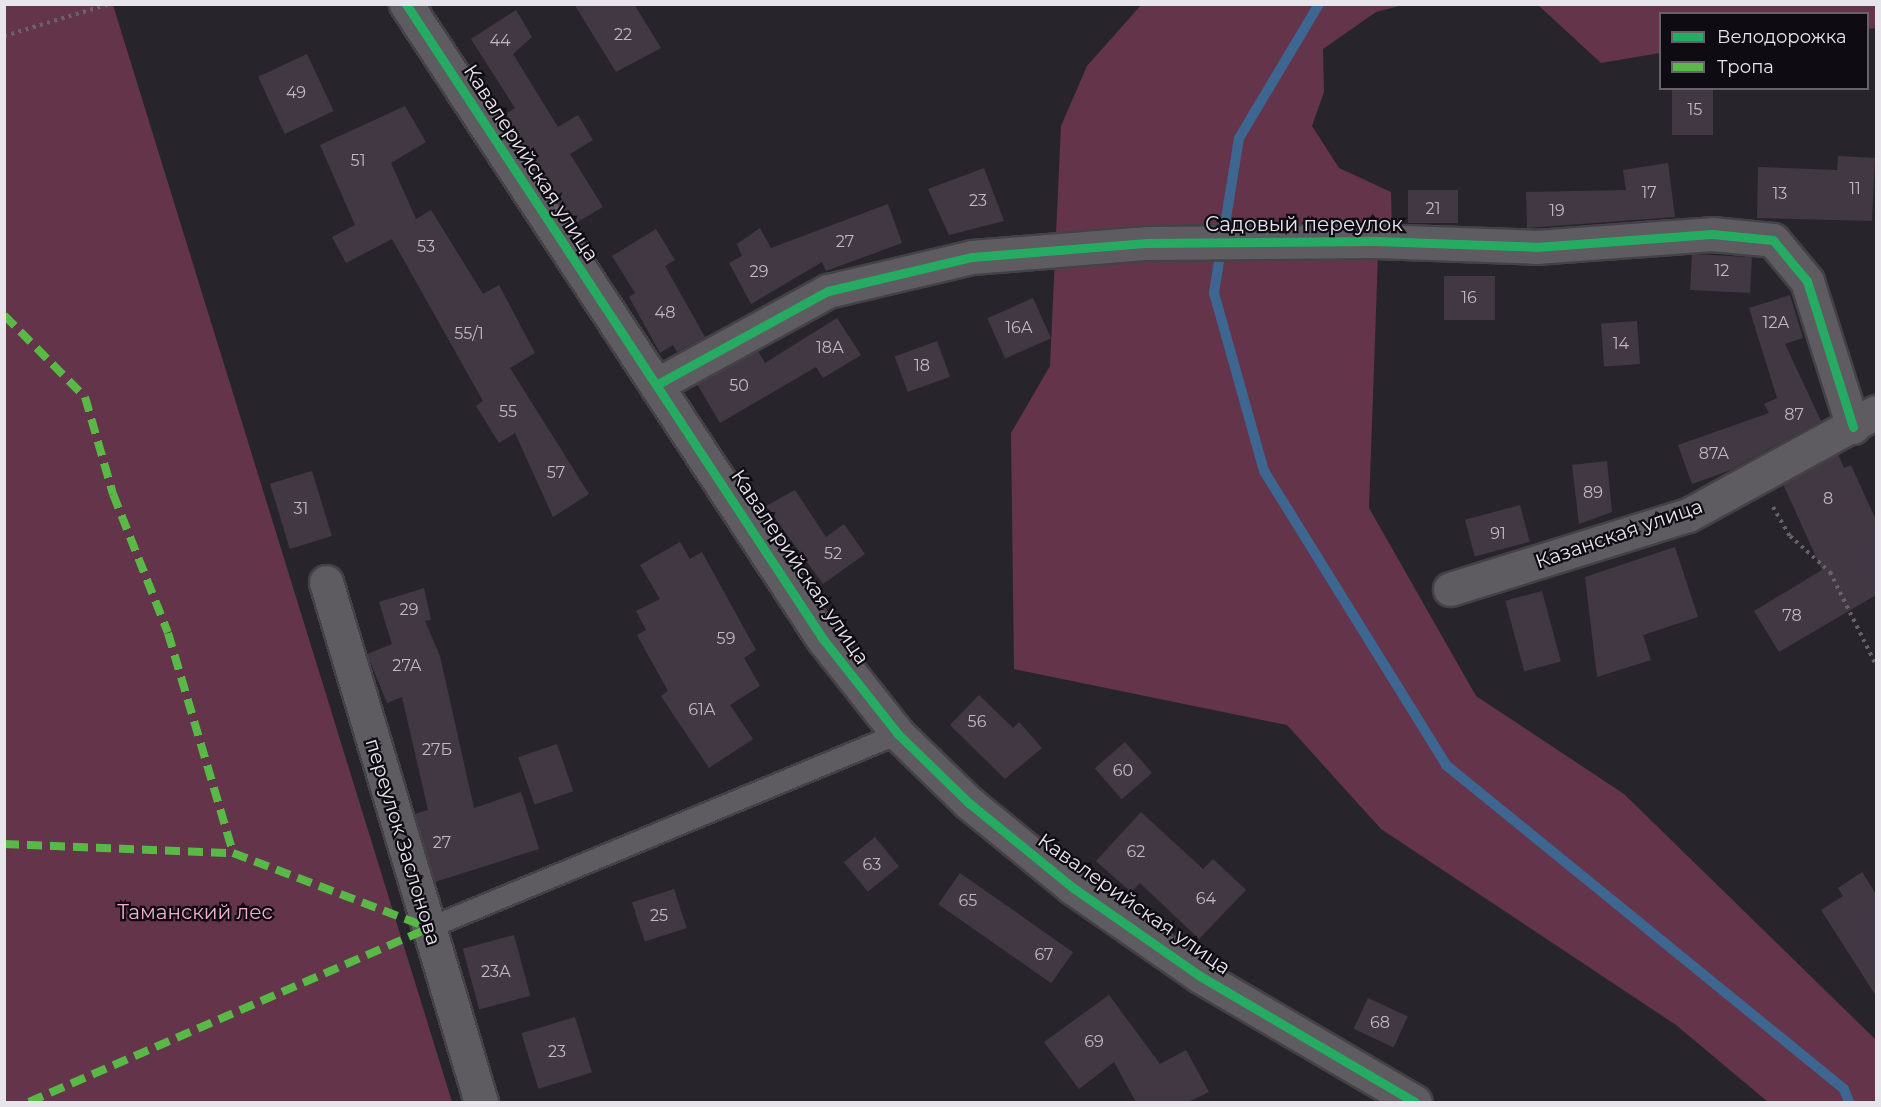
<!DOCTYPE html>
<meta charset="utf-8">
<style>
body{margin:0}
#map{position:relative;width:1881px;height:1107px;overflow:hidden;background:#27252b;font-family:Montserrat,sans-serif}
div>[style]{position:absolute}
.green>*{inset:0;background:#64354a}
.stream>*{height:10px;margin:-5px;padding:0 5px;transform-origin:5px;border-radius:5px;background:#3d6691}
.building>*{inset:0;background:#423844;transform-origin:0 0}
.path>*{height:4px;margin-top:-2px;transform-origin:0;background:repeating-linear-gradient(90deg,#666469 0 3px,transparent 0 7.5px)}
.roads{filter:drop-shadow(2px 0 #434246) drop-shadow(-2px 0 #434246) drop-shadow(0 2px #434246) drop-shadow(0 -2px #434246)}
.service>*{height:20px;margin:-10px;padding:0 10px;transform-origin:10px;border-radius:10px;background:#5e5c61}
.minor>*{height:33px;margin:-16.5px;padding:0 16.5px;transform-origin:16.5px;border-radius:16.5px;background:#5e5c61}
.tertiary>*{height:33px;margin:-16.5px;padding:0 16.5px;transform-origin:16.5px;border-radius:16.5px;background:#5e5c61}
.quiet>*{height:8px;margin-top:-4px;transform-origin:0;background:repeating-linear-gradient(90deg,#58b947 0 15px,transparent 0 23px)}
.cycleway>*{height:9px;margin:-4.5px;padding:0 4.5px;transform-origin:4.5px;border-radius:4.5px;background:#26ab63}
span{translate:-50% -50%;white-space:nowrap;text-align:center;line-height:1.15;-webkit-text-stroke:4.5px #0e0c12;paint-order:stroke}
.number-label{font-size:16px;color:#beb9c2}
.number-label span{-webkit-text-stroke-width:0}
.street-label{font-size:20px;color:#e7e4ec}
.park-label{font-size:20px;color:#f8accb}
.frame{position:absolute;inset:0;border:6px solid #e7e4ec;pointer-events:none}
.legend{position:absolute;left:1659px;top:12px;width:210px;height:78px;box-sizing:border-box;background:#0e0c12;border:2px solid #656269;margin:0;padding:8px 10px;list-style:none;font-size:18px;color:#e7e4ec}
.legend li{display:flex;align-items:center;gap:12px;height:30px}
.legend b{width:30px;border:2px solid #656269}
</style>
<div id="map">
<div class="green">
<i style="clip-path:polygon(5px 4px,113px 5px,452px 1102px,5px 1102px)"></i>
<i style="clip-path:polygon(1403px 5px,1376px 12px,1323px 49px,1324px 92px,1312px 126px,1339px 168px,1391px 192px,1392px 229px,1378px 254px,1369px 508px,1476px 696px,1624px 794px,1876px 1040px,1876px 1102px,1768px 1102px,1676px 1025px,1381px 829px,1287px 725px,1014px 669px,1011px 433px,1050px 366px,1061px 126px,1087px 66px,1142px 4px)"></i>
<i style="clip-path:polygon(1538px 5px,1876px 5px,1876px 28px,1868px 29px,1868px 14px,1660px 14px,1660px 53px,1601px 63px)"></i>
</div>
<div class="stream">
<i style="left:1319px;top:4px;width:156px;rotate:120.8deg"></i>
<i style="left:1239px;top:138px;width:157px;rotate:99.2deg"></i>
<i style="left:1214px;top:293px;width:185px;rotate:74.3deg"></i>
<i style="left:1264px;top:471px;width:346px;rotate:58.2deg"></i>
<i style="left:1446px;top:765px;width:513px;rotate:39.15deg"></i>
<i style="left:1844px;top:1089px;width:14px;rotate:69deg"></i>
</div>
<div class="building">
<i style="clip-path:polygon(574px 4px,634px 4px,661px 48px,616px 72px)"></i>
<i style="clip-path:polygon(516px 10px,532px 37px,513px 54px,558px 127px,578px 115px,593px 140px,570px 154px,603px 207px,574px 224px,524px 147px,506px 114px,515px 108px,471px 39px)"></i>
<i style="left:307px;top:54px;width:63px;height:54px;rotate:65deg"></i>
<i style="left:1672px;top:88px;width:41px;height:47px"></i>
<i style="clip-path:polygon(405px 106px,426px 142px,391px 163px,416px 219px,431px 210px,483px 294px,499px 285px,535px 353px,510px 368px,589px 494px,553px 517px,515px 433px,499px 443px,476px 406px,483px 401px,392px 239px,346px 263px,332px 237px,355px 225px,320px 145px)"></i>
<i style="clip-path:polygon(1838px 156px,1875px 158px,1872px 221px,1757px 218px,1758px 167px,1837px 170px)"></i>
<i style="clip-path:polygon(1668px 163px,1675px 217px,1527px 228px,1526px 192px,1626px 190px,1623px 170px)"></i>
<i style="clip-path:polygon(984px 168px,1004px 221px,949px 235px,928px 189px)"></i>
<i style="left:1408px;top:190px;width:50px;height:33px"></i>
<i style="clip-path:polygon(888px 204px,902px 243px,826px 271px,822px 262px,751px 304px,729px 263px,742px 256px,737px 244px,760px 228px,771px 248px)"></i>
<i style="clip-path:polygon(656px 229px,675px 260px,665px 266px,705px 337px,677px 352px,673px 345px,660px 353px,629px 297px,635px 293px,612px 256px)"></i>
<i style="left:1692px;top:254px;width:60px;height:36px;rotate:3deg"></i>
<i style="left:1444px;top:276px;width:51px;height:44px"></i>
<i style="clip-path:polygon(1790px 295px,1803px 338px,1785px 344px,1821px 421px,1731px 470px,1692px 484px,1678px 445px,1769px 413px,1764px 404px,1777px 398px,1749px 308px)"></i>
<i style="left:1033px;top:298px;width:44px;height:50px;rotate:66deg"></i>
<i style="clip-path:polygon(837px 318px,861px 355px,823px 378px,816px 367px,720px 423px,697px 384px,758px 351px,765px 363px)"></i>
<i style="left:1637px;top:321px;width:43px;height:36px;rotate:86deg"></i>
<i style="left:937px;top:341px;width:38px;height:45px;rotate:70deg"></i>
<i style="clip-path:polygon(1838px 454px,1844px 468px,1851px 465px,1876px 520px,1876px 595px,1779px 652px,1754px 611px,1822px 570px,1783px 484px)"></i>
<i style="clip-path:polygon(1607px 461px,1612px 512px,1579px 524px,1572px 465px)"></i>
<i style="left:312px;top:471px;width:68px;height:44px;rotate:73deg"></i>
<i style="clip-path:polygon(795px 490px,826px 537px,844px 524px,865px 554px,823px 584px,766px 506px)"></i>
<i style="left:1520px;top:505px;width:38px;height:57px;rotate:75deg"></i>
<i style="clip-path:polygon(680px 542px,690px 559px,702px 552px,756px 650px,744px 658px,760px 686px,730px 705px,753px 739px,709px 768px,661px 696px,668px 691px,637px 635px,646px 630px,636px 611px,660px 599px,640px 565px)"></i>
<i style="clip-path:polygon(1675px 547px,1698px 617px,1643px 635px,1651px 660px,1597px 677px,1585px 577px)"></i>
<i style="clip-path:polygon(424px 588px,431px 620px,425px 621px,440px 656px,474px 808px,521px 792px,539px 849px,435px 882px,415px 814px,428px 810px,402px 697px,387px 703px,367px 654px,392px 644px,379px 602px)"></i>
<i style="left:1542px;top:591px;width:73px;height:38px;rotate:75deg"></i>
<i style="clip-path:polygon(979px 695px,1013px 728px,1019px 722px,1042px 748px,1005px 779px,950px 725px)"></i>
<i style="left:1125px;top:742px;width:41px;height:40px;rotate:49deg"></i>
<i style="left:557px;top:744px;width:50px;height:41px;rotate:71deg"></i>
<i style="clip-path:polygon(1141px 812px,1203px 869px,1213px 859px,1246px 890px,1199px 939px,1140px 883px,1131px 892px,1096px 861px)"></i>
<i style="left:875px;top:837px;width:38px;height:40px;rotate:51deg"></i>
<i style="clip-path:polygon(1862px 872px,1876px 894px,1876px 996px,1821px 910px,1843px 896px,1838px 888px)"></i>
<i style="left:960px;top:873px;width:138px;height:38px;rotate:35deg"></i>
<i style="left:674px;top:889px;width:41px;height:44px;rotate:72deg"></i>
<i style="left:514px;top:935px;width:63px;height:53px;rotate:75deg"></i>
<i style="clip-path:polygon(1109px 995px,1160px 1064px,1186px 1050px,1209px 1092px,1188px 1102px,1136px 1102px,1114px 1062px,1079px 1089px,1044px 1042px)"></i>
<i style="left:1368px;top:998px;width:44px;height:34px;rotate:25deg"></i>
<i style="left:575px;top:1017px;width:58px;height:56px;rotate:73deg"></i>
</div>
<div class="path">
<i style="left:4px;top:36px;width:110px;rotate:-16.9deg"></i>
<i style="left:1773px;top:507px;width:34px;rotate:60deg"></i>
<i style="left:1790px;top:536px;width:54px;rotate:42deg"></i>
<i style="left:1830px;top:572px;width:104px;rotate:63.7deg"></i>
</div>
<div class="roads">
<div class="service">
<i style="left:429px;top:928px;width:508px;rotate:-22.47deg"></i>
</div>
<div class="minor">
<i style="left:656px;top:385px;width:196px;rotate:-28.7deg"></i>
<i style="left:828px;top:291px;width:148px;rotate:-13.3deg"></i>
<i style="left:972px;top:257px;width:176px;rotate:-4.6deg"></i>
<i style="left:1147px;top:243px;width:229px;rotate:-0.5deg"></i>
<i style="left:1376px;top:241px;width:160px;rotate:2.1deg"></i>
<i style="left:1536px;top:247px;width:176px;rotate:-4.2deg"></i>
<i style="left:1712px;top:234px;width:61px;rotate:5.6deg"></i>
<i style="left:1773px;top:240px;width:53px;rotate:50.3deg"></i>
<i style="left:1807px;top:281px;width:153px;rotate:72.5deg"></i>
<i style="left:326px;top:582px;width:543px;rotate:73.4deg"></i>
<i style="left:1450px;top:589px;width:249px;rotate:-17.3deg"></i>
<i style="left:1688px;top:515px;width:214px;rotate:-28.7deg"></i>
</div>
<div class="tertiary">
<i style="left:406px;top:4px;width:760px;rotate:56.71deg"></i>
<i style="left:823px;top:639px;width:121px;rotate:51.7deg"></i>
<i style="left:898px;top:734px;width:99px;rotate:44.2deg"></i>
<i style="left:969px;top:803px;width:133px;rotate:39.2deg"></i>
<i style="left:1072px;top:887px;width:156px;rotate:34.8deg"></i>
<i style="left:1200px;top:976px;width:249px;rotate:30.4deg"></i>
</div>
</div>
<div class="quiet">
<i style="left:4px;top:315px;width:115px;rotate:45.4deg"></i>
<i style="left:85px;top:397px;width:101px;rotate:73.9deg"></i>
<i style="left:113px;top:494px;width:149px;rotate:68.4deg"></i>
<i style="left:168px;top:633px;width:229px;rotate:73.5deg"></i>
<i style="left:4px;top:844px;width:229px;rotate:2.3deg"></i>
<i style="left:233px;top:853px;width:210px;rotate:20.9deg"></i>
<i style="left:29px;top:1102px;width:436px;rotate:-23.5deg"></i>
</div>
<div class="cycleway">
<i style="left:406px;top:4px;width:760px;rotate:56.71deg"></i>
<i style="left:823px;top:639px;width:121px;rotate:51.7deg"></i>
<i style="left:898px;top:734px;width:99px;rotate:44.2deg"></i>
<i style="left:969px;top:803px;width:133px;rotate:39.2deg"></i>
<i style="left:1072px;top:887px;width:156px;rotate:34.8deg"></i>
<i style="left:1200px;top:976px;width:249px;rotate:30.4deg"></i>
<i style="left:656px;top:385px;width:196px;rotate:-28.7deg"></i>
<i style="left:828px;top:291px;width:148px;rotate:-13.3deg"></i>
<i style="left:972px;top:257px;width:176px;rotate:-4.6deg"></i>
<i style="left:1147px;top:243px;width:229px;rotate:-0.5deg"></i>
<i style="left:1376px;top:241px;width:160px;rotate:2.1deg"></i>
<i style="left:1536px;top:247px;width:176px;rotate:-4.2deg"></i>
<i style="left:1712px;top:234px;width:61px;rotate:5.6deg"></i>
<i style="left:1773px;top:240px;width:53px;rotate:50.3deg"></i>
<i style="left:1807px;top:281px;width:153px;rotate:72.5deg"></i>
</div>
<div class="number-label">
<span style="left:623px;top:35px">22</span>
<span style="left:500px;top:41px">44</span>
<span style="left:296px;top:93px">49</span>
<span style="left:1695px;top:110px">15</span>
<span style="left:358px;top:161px">51</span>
<span style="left:1855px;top:189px">11</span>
<span style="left:1649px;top:193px">17</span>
<span style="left:1780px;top:194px">13</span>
<span style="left:978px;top:201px">23</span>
<span style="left:1433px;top:209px">21</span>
<span style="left:1557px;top:211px">19</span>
<span style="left:845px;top:242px">27</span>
<span style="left:426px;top:247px">53</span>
<span style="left:1722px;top:271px">12</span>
<span style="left:759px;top:272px">29</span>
<span style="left:1469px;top:298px">16</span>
<span style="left:665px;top:313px">48</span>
<span style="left:1776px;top:323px">12А</span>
<span style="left:1019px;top:328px">16А</span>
<span style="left:469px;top:334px">55/1</span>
<span style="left:1621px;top:344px">14</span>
<span style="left:830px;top:348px">18А</span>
<span style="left:922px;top:366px">18</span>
<span style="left:739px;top:386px">50</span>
<span style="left:508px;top:412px">55</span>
<span style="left:1794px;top:415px">87</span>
<span style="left:1714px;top:454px">87А</span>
<span style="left:556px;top:473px">57</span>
<span style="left:1593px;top:493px">89</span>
<span style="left:1828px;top:499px">8</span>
<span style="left:301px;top:509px">31</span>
<span style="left:1498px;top:534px">91</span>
<span style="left:833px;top:554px">52</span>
<span style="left:409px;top:610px">29</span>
<span style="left:1792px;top:616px">78</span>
<span style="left:726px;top:639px">59</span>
<span style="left:407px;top:666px">27А</span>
<span style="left:702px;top:710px">61А</span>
<span style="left:977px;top:722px">56</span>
<span style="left:437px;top:750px">27Б</span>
<span style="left:1123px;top:771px">60</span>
<span style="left:442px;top:843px">27</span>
<span style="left:1136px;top:852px">62</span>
<span style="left:872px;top:865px">63</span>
<span style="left:1206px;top:899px">64</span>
<span style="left:968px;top:901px">65</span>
<span style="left:659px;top:916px">25</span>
<span style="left:1044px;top:955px">67</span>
<span style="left:496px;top:972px">23А</span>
<span style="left:1380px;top:1023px">68</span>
<span style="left:1094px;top:1042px">69</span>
<span style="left:557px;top:1052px">23</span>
</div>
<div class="street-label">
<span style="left:531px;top:163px;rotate:57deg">Кавалерийская улица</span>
<span style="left:1304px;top:224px">Садовый переулок</span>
<span style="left:1619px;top:534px;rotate:-19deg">Казанская улица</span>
<span style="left:800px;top:567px;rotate:56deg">Кавалерийская улица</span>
<span style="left:403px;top:842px;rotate:73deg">переулок Заслонова</span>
<span style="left:1134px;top:904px;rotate:35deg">Кавалерийская улица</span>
</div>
<div class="park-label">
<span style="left:195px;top:912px">Таманский лес</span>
</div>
<div class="frame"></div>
<ul class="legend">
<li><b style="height:8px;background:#26ab63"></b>Велодорожка</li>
<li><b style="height:8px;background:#58b947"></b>Тропа</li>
</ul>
</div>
